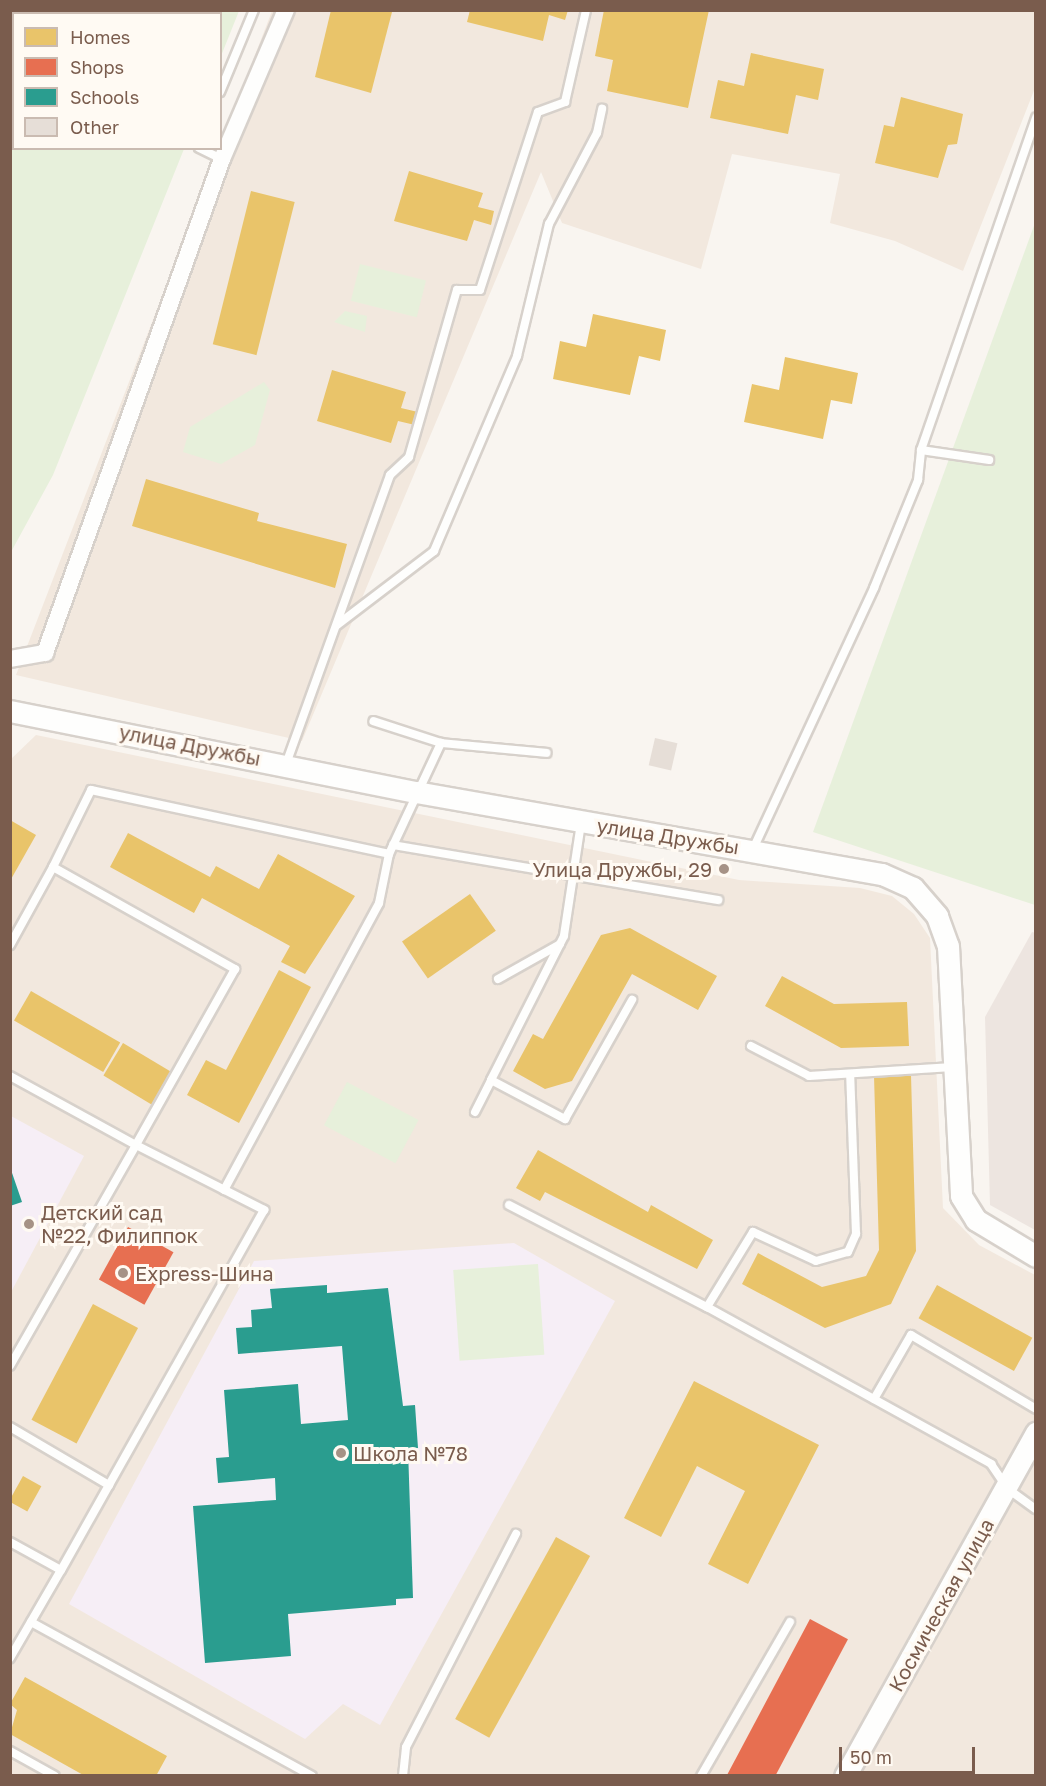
<!DOCTYPE html>
<meta charset="utf-8">
<style>
body{margin:0}
#map{position:relative;width:1046px;height:1786px;overflow:hidden;background:#f9f5f0;font-family:"Golos Text",sans-serif}
div>[style]{position:absolute}
.residential>*{inset:0;background:#f2e8de}
.industrial>*{inset:0;background:#ede5e0}
.education>*{inset:0;background:#f6eef6}
.green>*{inset:0;background:#e7f0db;transform-origin:0 0}
.homes>*{inset:0;background:#e9c46a;transform-origin:0 0}
.shops>*{inset:0;background:#e76f51;transform-origin:0 0}
.schools>*{inset:0;background:#2a9d8f}
.building>*{inset:0;background:#e6ded7;transform-origin:0 0}
.roads{filter:drop-shadow(2px 0 #d7d1cb) drop-shadow(-2px 0 #d7d1cb) drop-shadow(0 2px #d7d1cb) drop-shadow(0 -2px #d7d1cb)}
.service>*{height:8px;margin:-4px;padding:0 4px;transform-origin:4px;border-radius:4px;background:#fefefd}
.minor>*{height:16px;margin:-8px;padding:0 8px;transform-origin:8px;border-radius:8px;background:#fefefd}
.tertiary>*{height:21px;margin:-10.5px;padding:0 10.5px;transform-origin:10.5px;border-radius:10.5px;background:#fefefd}
.dots>*{width:16px;height:16px;translate:-50% -50%;box-sizing:border-box;border:3px solid #fffaf3;border-radius:50%}
span{translate:-50% -50%;white-space:nowrap;text-align:center;line-height:1.15;-webkit-text-stroke:6px #fffaf3;paint-order:stroke}
.street-label{font-size:20px;color:#7a5c4d}
.poi-label{font-size:20px;color:#7a5c4d}
.right{translate:-100% -50%;text-align:right}
.left{translate:0 -50%;text-align:left}
.frame{position:absolute;inset:0;border:12px solid #7a5c4d;pointer-events:none}
.legend{position:absolute;left:12px;top:12px;width:210px;height:138px;box-sizing:border-box;background:#fffaf3;border:2px solid #cabbb1;margin:0;padding:8px 10px;list-style:none;font-size:18px;color:#7a5c4d}
.legend li{display:flex;align-items:center;gap:12px;height:30px}
.legend b{width:30px;border:2px solid #cabbb1}
.scale{position:absolute;left:839px;top:1747px;width:136px;height:27px;box-sizing:border-box;border:3px solid #7a5c4d;border-top:0;padding-left:8px;font-size:18px;line-height:21px;white-space:nowrap;color:#7a5c4d;-webkit-text-stroke:4px #fffaf3;paint-order:stroke}
</style>
<div id="map">
<div class="residential">
<i style="clip-path:polygon(272px 11px,1035px 11px,1035px 88px,963px 271px,895px 241px,830px 223px,840px 174px,732px 154px,701px 269px,562px 223px,541px 172px,302px 741px,16px 675px)"></i>
<i style="clip-path:polygon(36px 735px,739px 880px,860px 888px,892px 896px,914px 914px,930px 938px,943px 1208px,979px 1245px,1035px 1275px,1035px 1775px,11px 1776px,10px 760px)"></i>
</div>
<div class="industrial">
<i style="clip-path:polygon(1032px 932px,1036px 933px,1035px 1230px,990px 1205px,985px 1017px)"></i>
</div>
<div class="education">
<i style="clip-path:polygon(11px 1116px,84px 1156px,11px 1292px)"></i>
<i style="clip-path:polygon(514px 1243px,615px 1301px,380px 1725px,343px 1704px,305px 1739px,69px 1604px,254px 1261px)"></i>
</div>
<div class="green">
<i style="clip-path:polygon(11px 11px,239px 11px,221px 56px,220px 14px,14px 14px,14px 148px,184px 149px,53px 475px,11px 552px)"></i>
<i style="clip-path:polygon(1035px 223px,1035px 905px,813px 832px)"></i>
<i style="left:360px;top:264px;width:68px;height:38px;rotate:14deg"></i>
<i style="clip-path:polygon(345px 311px,367px 316px,365px 332px,334px 322px)"></i>
<i style="clip-path:polygon(264px 382px,270px 390px,255px 445px,221px 464px,183px 452px,190px 427px)"></i>
<i style="left:347px;top:1082px;width:81px;height:49px;rotate:28deg"></i>
<i style="left:538px;top:1264px;width:91px;height:85px;rotate:86deg"></i>
</div>
<div class="homes">
<i style="clip-path:polygon(331px 10px,392px 12px,371px 93px,315px 77px)"></i>
<i style="clip-path:polygon(470px 10px,568px 10px,565px 20px,549px 15px,543px 41px,467px 22px)"></i>
<i style="clip-path:polygon(604px 10px,709px 10px,688px 108px,607px 91px,613px 60px,595px 56px)"></i>
<i style="clip-path:polygon(751px 53px,824px 69px,818px 100px,796px 95px,788px 134px,710px 118px,718px 80px,744px 86px)"></i>
<i style="clip-path:polygon(901px 97px,963px 114px,957px 144px,948px 145px,938px 178px,875px 163px,884px 125px,894px 127px)"></i>
<i style="clip-path:polygon(409px 171px,483px 193px,478px 207px,494px 211px,491px 225px,474px 220px,467px 241px,394px 221px)"></i>
<i style="left:251px;top:191px;width:45px;height:158px;rotate:14deg"></i>
<i style="clip-path:polygon(593px 314px,666px 330px,660px 361px,639px 356px,630px 395px,553px 379px,560px 341px,586px 347px)"></i>
<i style="clip-path:polygon(785px 357px,858px 373px,852px 404px,831px 400px,823px 439px,744px 422px,752px 384px,779px 390px)"></i>
<i style="clip-path:polygon(332px 370px,406px 392px,401px 408px,418px 412px,415px 425px,398px 421px,391px 443px,317px 421px)"></i>
<i style="clip-path:polygon(146px 479px,259px 513px,257px 521px,347px 544px,335px 588px,132px 526px)"></i>
<i style="clip-path:polygon(10px 820px,36px 835px,10px 881px)"></i>
<i style="clip-path:polygon(128px 833px,210px 877px,216px 866px,259px 889px,278px 854px,355px 896px,305px 974px,281px 962px,290px 946px,202px 898px,194px 913px,110px 867px)"></i>
<i style="left:470px;top:894px;width:45px;height:83px;rotate:55deg"></i>
<i style="clip-path:polygon(630px 928px,717px 976px,698px 1010px,632px 974px,572px 1081px,545px 1089px,513px 1071px,533px 1034px,543px 1039px,601px 935px)"></i>
<i style="clip-path:polygon(279px 970px,311px 987px,239px 1123px,187px 1095px,206px 1060px,226px 1070px)"></i>
<i style="clip-path:polygon(782px 976px,834px 1004px,907px 1002px,909px 1046px,841px 1048px,765px 1006px)"></i>
<i style="left:31px;top:991px;width:103px;height:34px;rotate:30deg"></i>
<i style="left:123px;top:1043px;width:57px;height:38px;rotate:31deg"></i>
<i style="clip-path:polygon(911px 1075px,916px 1251px,891px 1304px,825px 1328px,742px 1284px,758px 1253px,822px 1287px,866px 1276px,879px 1250px,874px 1076px)"></i>
<i style="clip-path:polygon(538px 1150px,648px 1212px,651px 1205px,713px 1240px,697px 1269px,545px 1192px,540px 1201px,516px 1188px)"></i>
<i style="left:937px;top:1285px;width:109px;height:38px;rotate:29deg"></i>
<i style="left:93px;top:1304px;width:51px;height:131px;rotate:28deg"></i>
<i style="clip-path:polygon(694px 1381px,819px 1445px,748px 1584px,708px 1564px,745px 1491px,697px 1466px,661px 1537px,624px 1518px)"></i>
<i style="left:23px;top:1476px;width:21px;height:29px;rotate:29deg"></i>
<i style="left:556px;top:1537px;width:39px;height:208px;rotate:29deg"></i>
<i style="clip-path:polygon(25px 1677px,167px 1756px,156px 1776px,85px 1776px,10px 1734px,17px 1710px,10px 1704px)"></i>
</div>
<div class="shops">
<i style="left:128px;top:1227px;width:52px;height:60px;rotate:29deg"></i>
<i style="left:810px;top:1619px;width:43px;height:179px;rotate:28deg"></i>
</div>
<div class="schools">
<i style="clip-path:polygon(10px 1167px,22px 1202px,10px 1206px)"></i>
<i style="clip-path:polygon(327px 1285px,327px 1293px,388px 1288px,403px 1406px,415px 1405px,418px 1448px,408px 1449px,413px 1598px,396px 1599px,396px 1605px,288px 1614px,291px 1656px,205px 1663px,193px 1506px,276px 1500px,275px 1478px,218px 1483px,216px 1458px,229px 1457px,224px 1390px,298px 1384px,301px 1424px,348px 1420px,342px 1346px,238px 1354px,236px 1328px,252px 1327px,251px 1310px,272px 1308px,270px 1289px)"></i>
</div>
<div class="building">
<i style="left:655px;top:738px;width:23px;height:28px;rotate:13deg"></i>
</div>
<div class="roads">
<div class="service">
<i style="left:10px;top:88px;width:4px;rotate:14deg"></i>
<i style="left:220px;top:92px;width:89px;rotate:-67.5deg"></i>
<i style="left:199px;top:148px;width:25px;rotate:26deg"></i>
<i style="left:921px;top:450px;width:352px;rotate:-70.9deg"></i>
<i style="left:337px;top:625px;width:122px;rotate:-37.3deg"></i>
<i style="left:434px;top:551px;width:212px;rotate:-66.9deg"></i>
<i style="left:517px;top:356px;width:136px;rotate:-76.4deg"></i>
<i style="left:549px;top:224px;width:103px;rotate:-62.2deg"></i>
<i style="left:597px;top:133px;width:25px;rotate:-78deg"></i>
<i style="left:441px;top:743px;width:106px;rotate:5.4deg"></i>
<i style="left:286px;top:764px;width:307px;rotate:-70.2deg"></i>
<i style="left:390px;top:475px;width:26px;rotate:-43deg"></i>
<i style="left:409px;top:457px;width:174px;rotate:-74deg"></i>
<i style="left:457px;top:290px;width:23px"></i>
<i style="left:480px;top:290px;width:187px;rotate:-72deg"></i>
<i style="left:538px;top:112px;width:29px;rotate:-20deg"></i>
<i style="left:565px;top:102px;width:94px;rotate:-77.1deg"></i>
<i style="left:581px;top:823px;width:114px;rotate:98.6deg"></i>
<i style="left:564px;top:936px;width:161px;rotate:116.9deg"></i>
<i style="left:491px;top:1080px;width:84px;rotate:27.8deg"></i>
<i style="left:565px;top:1119px;width:137px;rotate:-60.6deg"></i>
<i style="left:393px;top:845px;width:330px;rotate:9.6deg"></i>
<i style="left:753px;top:849px;width:288px;rotate:-65.1deg"></i>
<i style="left:874px;top:588px;width:117px;rotate:-67.8deg"></i>
<i style="left:918px;top:480px;width:30px;rotate:-84deg"></i>
<i style="left:921px;top:450px;width:69px;rotate:8.4deg"></i>
<i style="left:53px;top:867px;width:86px;rotate:-63.7deg"></i>
<i style="left:91px;top:790px;width:305px;rotate:12.1deg"></i>
<i style="left:10px;top:945px;width:89px;rotate:-61.1deg"></i>
<i style="left:53px;top:867px;width:209px;rotate:29.3deg"></i>
<i style="left:235px;top:969px;width:202px;rotate:119.4deg"></i>
<i style="left:136px;top:1145px;width:144px;rotate:26.9deg"></i>
<i style="left:264px;top:1210px;width:413px;rotate:119.4deg"></i>
<i style="left:498px;top:979px;width:71px;rotate:-29.4deg"></i>
<i style="left:751px;top:1046px;width:65px;rotate:27.3deg"></i>
<i style="left:809px;top:1076px;width:144px;rotate:-3.6deg"></i>
<i style="left:10px;top:1076px;width:144px;rotate:28.7deg"></i>
<i style="left:136px;top:1145px;width:254px;rotate:119.7deg"></i>
<i style="left:475px;top:1112px;width:36px;rotate:-63deg"></i>
<i style="left:224px;top:1190px;width:326px;rotate:-61.6deg"></i>
<i style="left:379px;top:903px;width:50px;rotate:-78.5deg"></i>
<i style="left:389px;top:854px;width:123px;rotate:-64.9deg"></i>
<i style="left:441px;top:743px;width:71px;rotate:-162.1deg"></i>
<i style="left:509px;top:1205px;width:223px;rotate:27.3deg"></i>
<i style="left:707px;top:1307px;width:325px;rotate:28.9deg"></i>
<i style="left:991px;top:1464px;width:30px;rotate:56deg"></i>
<i style="left:1008px;top:1489px;width:34px;rotate:36deg"></i>
<i style="left:707px;top:1307px;width:88px;rotate:-58.5deg"></i>
<i style="left:753px;top:1232px;width:69px;rotate:24.7deg"></i>
<i style="left:816px;top:1261px;width:33px;rotate:-16deg"></i>
<i style="left:848px;top:1252px;width:20px;rotate:-66deg"></i>
<i style="left:856px;top:1234px;width:160px;rotate:-92.1deg"></i>
<i style="left:874px;top:1399px;width:74px;rotate:-60deg"></i>
<i style="left:911px;top:1335px;width:145px;rotate:30.6deg"></i>
<i style="left:10px;top:1427px;width:115px;rotate:30.4deg"></i>
<i style="left:10px;top:1542px;width:58px;rotate:28.8deg"></i>
<i style="left:61px;top:1570px;width:102px;rotate:120.1deg"></i>
<i style="left:31px;top:1622px;width:320px;rotate:28.7deg"></i>
<i style="left:10px;top:1751px;width:51px;rotate:29.1deg"></i>
<i style="left:403px;top:1776px;width:29px;rotate:-84deg"></i>
<i style="left:406px;top:1747px;width:240px;rotate:-62.7deg"></i>
<i style="left:701px;top:1776px;width:178px;rotate:-60deg"></i>
</div>
<div class="minor">
<i style="left:10px;top:659px;width:36px;rotate:-10deg"></i>
<i style="left:45px;top:653px;width:525px;rotate:-70.29deg"></i>
<i style="left:222px;top:159px;width:162px;rotate:-66.8deg"></i>
</div>
<div class="tertiary">
<i style="left:10px;top:711px;width:414px;rotate:11.3deg"></i>
<i style="left:416px;top:792px;width:473px;rotate:10deg"></i>
<i style="left:882px;top:874px;width:34px;rotate:24deg"></i>
<i style="left:913px;top:888px;width:37px;rotate:49deg"></i>
<i style="left:937px;top:916px;width:32px;rotate:70deg"></i>
<i style="left:948px;top:946px;width:250px;rotate:87deg"></i>
<i style="left:961px;top:1196px;width:28px;rotate:58deg"></i>
<i style="left:976px;top:1220px;width:70px;rotate:31deg"></i>
<i style="left:845px;top:1776px;width:393px;rotate:-60.9deg"></i>
</div>
</div>
<div class="dots">
<i style="left:724px;top:869px;background:#a69286"></i>
<i style="left:29px;top:1224px;background:#a69286"></i>
<i style="left:123px;top:1273px;background:#a69286"></i>
<i style="left:341px;top:1453px;background:#a69286"></i>
</div>
<div class="street-label">
<span style="left:190px;top:745px;rotate:11deg">улица Дружбы</span>
<span style="left:668px;top:836px;rotate:9deg">улица Дружбы</span>
<span style="left:941px;top:1605px;rotate:-61deg">Космическая улица</span>
</div>
<div class="poi-label">
<span class="right" style="left:712px;top:869px">Улица Дружбы, 29</span>
<span class="left" style="left:41px;top:1224px">Детский сад<br>№22, Филиппок</span>
<span class="left" style="left:135px;top:1273px">Express-Шина</span>
<span class="left" style="left:353px;top:1453px">Школа №78</span>
</div>
<div class="frame"></div>
<ul class="legend">
<li><b style="height:16px;background:#e9c46a"></b>Homes</li>
<li><b style="height:16px;background:#e76f51"></b>Shops</li>
<li><b style="height:16px;background:#2a9d8f"></b>Schools</li>
<li><b style="height:16px;background:#e6ded7"></b>Other</li>
</ul>
<div class="scale">50 m</div>
</div>
